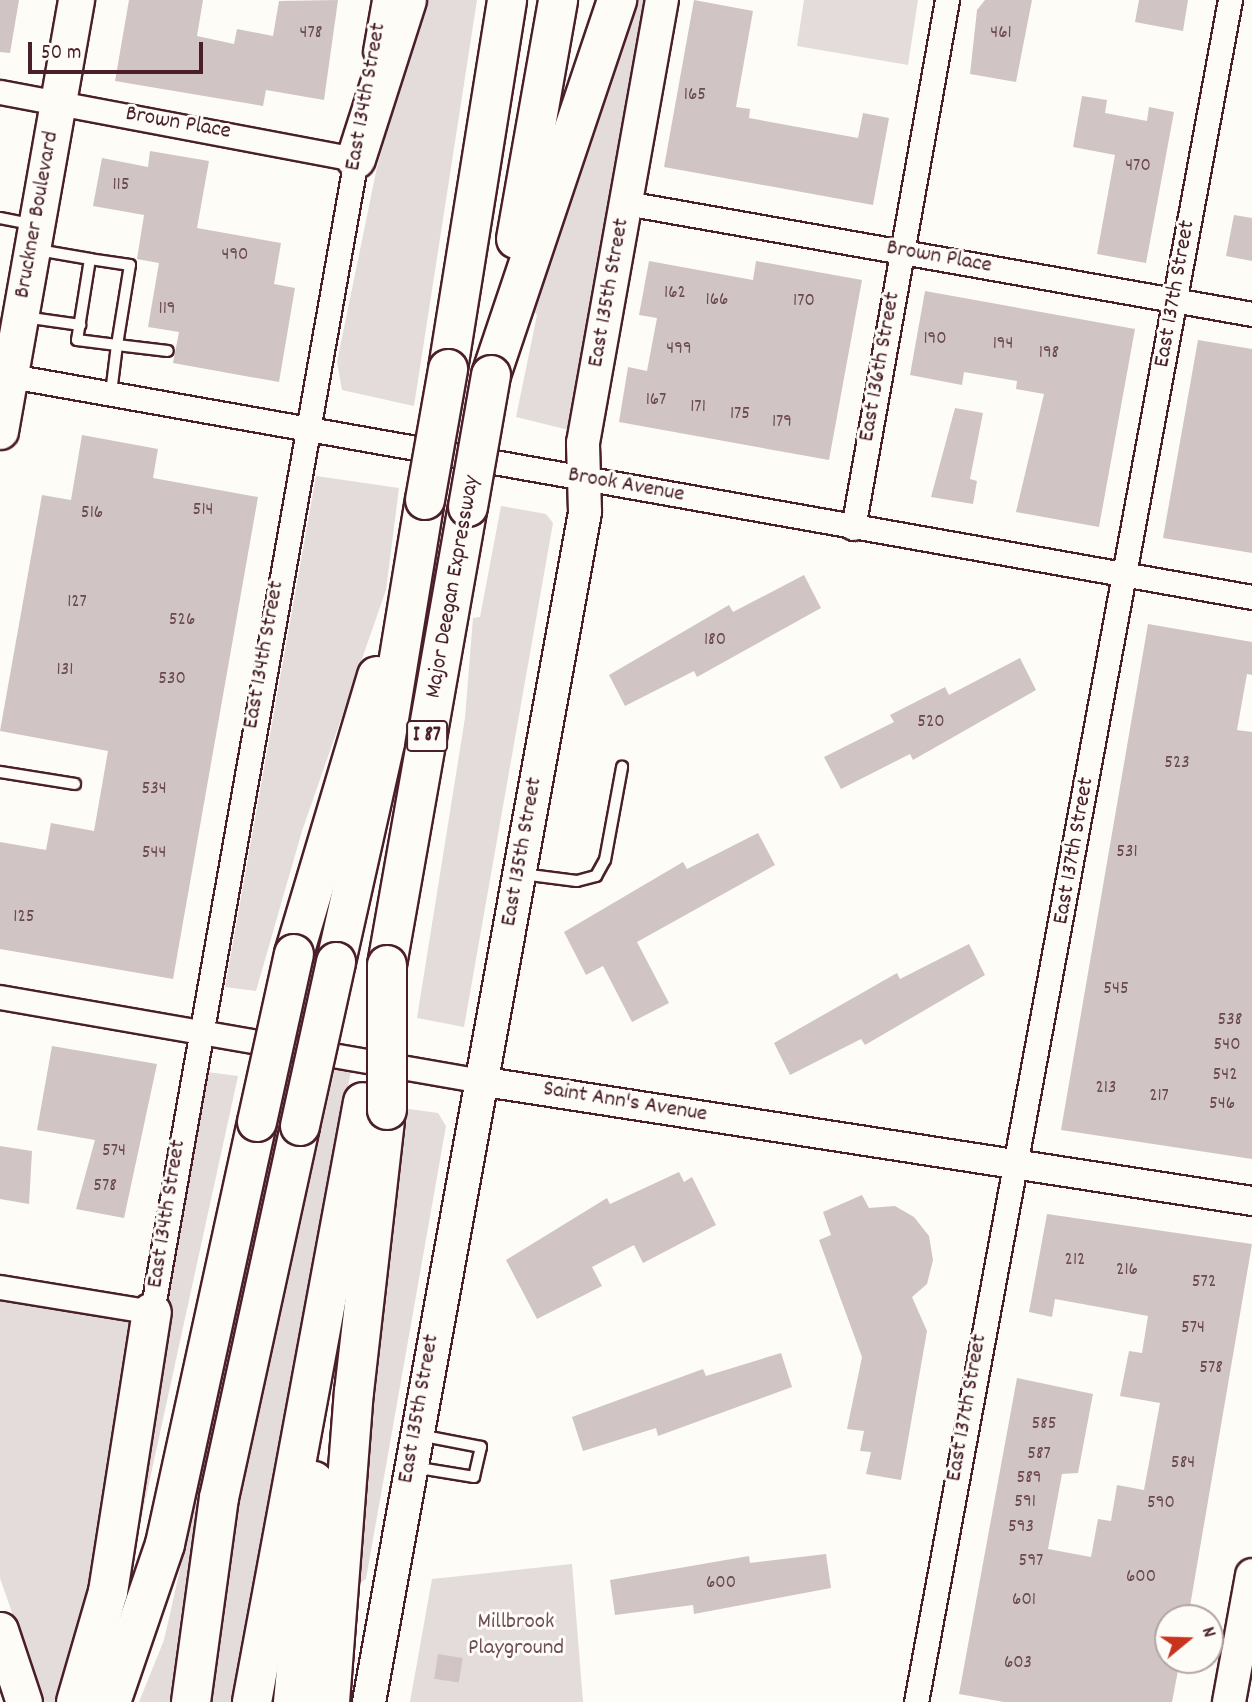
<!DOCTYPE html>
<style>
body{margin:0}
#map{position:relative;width:1252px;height:1702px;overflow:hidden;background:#fdfcf7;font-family:Dekko,sans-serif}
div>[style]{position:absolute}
.green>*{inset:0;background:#e3dcda}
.building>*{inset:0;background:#d0c5c4;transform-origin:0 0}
.roads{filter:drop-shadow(2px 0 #4a1f2b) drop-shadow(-2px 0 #4a1f2b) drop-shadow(0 2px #4a1f2b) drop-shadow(0 -2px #4a1f2b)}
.service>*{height:10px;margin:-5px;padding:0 5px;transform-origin:5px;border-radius:5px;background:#fdfcf7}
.minor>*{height:23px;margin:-11.5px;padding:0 11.5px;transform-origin:11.5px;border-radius:11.5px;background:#fdfcf7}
.tertiary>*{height:28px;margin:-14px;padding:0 14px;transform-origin:14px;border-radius:14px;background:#fdfcf7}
.secondary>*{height:32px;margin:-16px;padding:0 16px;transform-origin:16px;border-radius:16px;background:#fdfcf7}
.primary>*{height:35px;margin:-17.5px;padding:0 17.5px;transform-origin:17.5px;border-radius:17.5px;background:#fdfcf7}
.motorway>*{height:38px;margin:-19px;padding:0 19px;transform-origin:19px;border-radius:19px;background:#fdfcf7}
.bridges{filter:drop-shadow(2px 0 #4a1f2b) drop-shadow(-2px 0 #4a1f2b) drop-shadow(0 2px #4a1f2b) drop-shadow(0 -2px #4a1f2b)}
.motorway-bridge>*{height:38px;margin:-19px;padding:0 19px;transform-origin:19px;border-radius:19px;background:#fdfcf7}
span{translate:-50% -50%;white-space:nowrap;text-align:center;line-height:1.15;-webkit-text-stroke:6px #fdfcf7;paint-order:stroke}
.number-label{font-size:19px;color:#6c4851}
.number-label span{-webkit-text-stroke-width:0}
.shield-label span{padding:2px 5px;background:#fdfcf7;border:2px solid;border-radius:5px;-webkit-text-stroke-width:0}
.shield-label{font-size:21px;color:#4a1f2b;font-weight:700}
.street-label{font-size:23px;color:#4a1f2b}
.park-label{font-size:23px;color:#704e57}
.north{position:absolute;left:1154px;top:1604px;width:70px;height:70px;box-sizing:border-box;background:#fdfcf7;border:2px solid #b5a4a5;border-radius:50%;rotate:71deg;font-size:19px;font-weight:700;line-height:28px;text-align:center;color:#4a1f2b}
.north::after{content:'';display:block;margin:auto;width:24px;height:32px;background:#c8321e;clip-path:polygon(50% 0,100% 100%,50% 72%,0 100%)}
.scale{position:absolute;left:28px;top:42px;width:175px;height:32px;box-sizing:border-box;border:4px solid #4a1f2b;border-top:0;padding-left:9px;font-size:21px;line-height:24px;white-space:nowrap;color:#4a1f2b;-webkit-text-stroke:5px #fdfcf7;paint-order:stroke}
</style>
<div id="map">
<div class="green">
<i style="clip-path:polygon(424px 0,477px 0,414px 406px,342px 390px,337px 362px,377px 167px)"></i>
<i style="clip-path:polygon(633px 0,646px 0,569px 430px,516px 417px,537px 315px,531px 308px)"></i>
<i style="clip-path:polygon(804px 0,918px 0,908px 65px,797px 46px)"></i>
<i style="clip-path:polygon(316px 476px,399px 488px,386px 590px,302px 831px,256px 991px,225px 987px)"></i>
<i style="clip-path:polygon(501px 506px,546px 514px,553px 523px,464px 1027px,417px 1018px,465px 718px,473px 618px,480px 617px)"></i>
<i style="clip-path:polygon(308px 1004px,231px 1343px,230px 1324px,300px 1012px)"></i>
<i style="clip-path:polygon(340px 1045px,355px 1049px,235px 1702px,139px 1702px,164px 1640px,213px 1424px,254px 1435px)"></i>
<i style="clip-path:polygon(207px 1072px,238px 1076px,130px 1570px,184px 1188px)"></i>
<i style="clip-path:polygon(402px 1108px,438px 1113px,446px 1126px,366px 1579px,354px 1587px)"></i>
<i style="clip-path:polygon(0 1301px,139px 1319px,110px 1536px,62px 1702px,43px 1702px,0 1578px)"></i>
<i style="clip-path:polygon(572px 1564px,583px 1702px,410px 1702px,432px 1579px)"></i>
</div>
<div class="building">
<i style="clip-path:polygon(0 0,19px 0,10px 53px,0 52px)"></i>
<i style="clip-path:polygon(129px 0,203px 0,197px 36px,234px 44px,237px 29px,273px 36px,279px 1px,338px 0,324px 100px,266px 90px,263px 106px,115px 81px)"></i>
<i style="clip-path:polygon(694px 0,753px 11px,736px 107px,750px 109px,749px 118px,858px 138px,863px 113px,889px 118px,873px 205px,664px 167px)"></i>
<i style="clip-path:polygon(985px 0,1032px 0,1016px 82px,970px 74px,977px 10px)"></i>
<i style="clip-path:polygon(1139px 0,1188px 0,1183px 31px,1135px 22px)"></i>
<i style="clip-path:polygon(1082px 96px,1107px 100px,1105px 113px,1147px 121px,1149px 107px,1174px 112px,1146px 263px,1097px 254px,1115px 155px,1073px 147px)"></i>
<i style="clip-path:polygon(150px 151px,209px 161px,197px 228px,281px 243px,274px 284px,295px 288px,279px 382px,173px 363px,179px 332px,148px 327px,159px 263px,137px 259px,144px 215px,93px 206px,102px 158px,148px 167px)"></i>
<i style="clip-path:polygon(1234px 215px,1252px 218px,1252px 261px,1226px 256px)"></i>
<i style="clip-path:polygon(649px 261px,753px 280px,756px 261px,862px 280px,829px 460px,619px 422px,628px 367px,647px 371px,657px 318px,639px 315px)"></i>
<i style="clip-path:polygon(925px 291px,1135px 329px,1099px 527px,1016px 512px,1044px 394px,1016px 389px,1017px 381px,964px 372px,962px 385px,910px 375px)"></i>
<i style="clip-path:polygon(1198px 340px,1252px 349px,1252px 553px,1163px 538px)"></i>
<i style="clip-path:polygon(955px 408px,983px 413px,970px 479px,977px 481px,973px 504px,931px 497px)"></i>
<i style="clip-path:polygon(82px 435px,158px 449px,153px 478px,258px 497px,173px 979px,0 949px,0 842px,46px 850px,51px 823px,94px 831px,108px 751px,0 731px,42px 495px,71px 500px)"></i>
<i style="clip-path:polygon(804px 575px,821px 608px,697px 677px,694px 671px,625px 706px,609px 675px,729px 605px,733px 612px)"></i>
<i style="clip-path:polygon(1148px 624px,1252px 642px,1252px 675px,1247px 674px,1237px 730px,1252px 732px,1252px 1159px,1061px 1130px)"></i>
<i style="clip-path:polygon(1020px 658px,1036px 690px,913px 760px,910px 754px,841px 789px,824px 757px,894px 722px,890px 715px,945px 687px,949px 695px)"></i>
<i style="clip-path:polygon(758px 833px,775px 865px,637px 942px,669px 1003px,632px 1022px,603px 966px,586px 975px,564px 932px,683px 862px,687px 869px)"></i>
<i style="clip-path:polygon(969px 944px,985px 975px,865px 1045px,861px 1039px,790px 1075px,774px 1043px,897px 973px,900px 979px)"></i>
<i style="clip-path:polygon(52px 1046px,157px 1064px,124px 1218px,76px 1209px,95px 1140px,37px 1130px)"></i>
<i style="clip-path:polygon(0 1146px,32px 1151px,29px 1204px,0 1199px)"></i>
<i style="clip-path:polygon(679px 1172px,684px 1182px,692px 1177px,716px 1225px,643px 1263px,634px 1245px,592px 1267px,602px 1286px,537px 1319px,506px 1260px,607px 1198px,610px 1204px)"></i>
<i style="clip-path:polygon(862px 1195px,869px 1208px,895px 1206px,914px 1217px,929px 1236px,933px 1260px,927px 1284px,912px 1297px,927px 1331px,901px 1480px,866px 1474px,871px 1452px,860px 1451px,864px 1431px,847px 1429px,862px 1357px,819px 1240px,831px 1235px,823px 1212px)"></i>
<i style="clip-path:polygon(1047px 1214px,1252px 1244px,1188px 1618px,1168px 1618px,1168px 1660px,1180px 1660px,1172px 1702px,1004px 1702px,959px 1694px,1017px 1378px,1093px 1394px,1078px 1473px,1062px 1474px,1048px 1549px,1091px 1557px,1098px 1519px,1111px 1521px,1117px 1485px,1144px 1490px,1160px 1403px,1120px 1396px,1129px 1351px,1142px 1353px,1148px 1316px,1055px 1299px,1052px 1317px,1029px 1312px)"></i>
<i style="clip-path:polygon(781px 1353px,792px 1387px,658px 1436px,656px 1428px,583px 1451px,572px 1417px,703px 1369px,706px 1376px)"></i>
<i style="clip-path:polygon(826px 1554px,831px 1588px,694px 1614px,693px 1605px,615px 1615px,610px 1580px,749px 1556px,750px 1563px)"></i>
<i style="left:438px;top:1654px;width:25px;height:25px;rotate:9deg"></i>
</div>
<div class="roads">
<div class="service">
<i style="left:0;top:218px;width:33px;rotate:11deg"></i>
<i style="left:38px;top:250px;width:53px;rotate:9.8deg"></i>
<i style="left:24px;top:317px;width:57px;rotate:8.1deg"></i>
<i style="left:111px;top:393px;width:48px;rotate:-82.9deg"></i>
<i style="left:117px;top:345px;width:81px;rotate:-80.8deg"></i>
<i style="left:130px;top:265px;width:40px;rotate:-171.5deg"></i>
<i style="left:90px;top:259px;width:82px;rotate:99.1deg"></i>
<i style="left:77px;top:340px;width:40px;rotate:7.1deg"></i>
<i style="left:117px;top:345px;width:51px;rotate:6.7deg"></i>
<i style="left:0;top:772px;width:76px;rotate:9.1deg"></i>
<i style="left:522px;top:874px;width:55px;rotate:7.3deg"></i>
<i style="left:577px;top:881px;width:20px;rotate:-15deg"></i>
<i style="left:596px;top:876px;width:18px;rotate:-61deg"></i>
<i style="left:605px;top:860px;width:95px;rotate:-79.6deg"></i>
<i style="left:413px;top:1467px;width:62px;rotate:9.3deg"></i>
<i style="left:474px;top:1477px;width:31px;rotate:-77deg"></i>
<i style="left:481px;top:1447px;width:63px;rotate:-169deg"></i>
</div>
<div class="minor">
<i style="left:375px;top:51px;width:52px;rotate:-80deg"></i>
<i style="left:0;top:92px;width:362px;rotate:10.7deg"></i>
<i style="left:626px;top:203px;width:636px;rotate:10.05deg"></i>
<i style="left:0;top:374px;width:1272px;rotate:10.1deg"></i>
<i style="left:853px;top:528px;width:536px;rotate:-79.91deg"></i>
<i style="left:0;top:997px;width:486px;rotate:9.9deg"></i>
<i style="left:0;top:1287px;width:154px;rotate:9.3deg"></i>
<i style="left:152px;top:1312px;width:1183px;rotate:-79.97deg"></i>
<i style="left:916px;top:1702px;width:1731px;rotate:-79.55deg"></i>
</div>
<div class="tertiary">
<i style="left:479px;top:1081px;width:782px;rotate:8.82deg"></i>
</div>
<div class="secondary">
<i style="left:369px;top:1702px;width:1209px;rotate:-79.71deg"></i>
<i style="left:585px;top:512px;width:69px;rotate:-91.7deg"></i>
<i style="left:583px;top:443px;width:450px;rotate:-79.9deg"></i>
<i style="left:1229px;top:1702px;width:129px;rotate:-79.7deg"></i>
</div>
<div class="primary">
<i style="left:0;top:431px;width:438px;rotate:-80deg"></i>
<i style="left:0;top:1630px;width:76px;rotate:71.6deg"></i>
</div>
<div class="motorway">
<i style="left:356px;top:159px;width:167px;rotate:-72.2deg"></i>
<i style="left:516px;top:239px;width:243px;rotate:-80deg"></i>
<i style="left:448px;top:369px;width:374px;rotate:-80.9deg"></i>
<i style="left:491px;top:375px;width:396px;rotate:-71.4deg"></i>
<i style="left:294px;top:954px;width:290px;rotate:-73.4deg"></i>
<i style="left:336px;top:962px;width:224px;rotate:-77.4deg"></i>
<i style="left:385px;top:743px;width:246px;rotate:-80.7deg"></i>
<i style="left:387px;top:965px;width:465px;rotate:-80deg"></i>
<i style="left:76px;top:1702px;width:115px;rotate:-73.8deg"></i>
<i style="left:108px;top:1592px;width:283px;rotate:-81.1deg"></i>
<i style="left:111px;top:1702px;width:167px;rotate:-71.1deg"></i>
<i style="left:165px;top:1544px;width:432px;rotate:-77.7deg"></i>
<i style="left:191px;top:1702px;width:206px;rotate:-82.2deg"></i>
<i style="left:219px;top:1498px;width:381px;rotate:-77.7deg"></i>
<i style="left:252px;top:1702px;width:610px;rotate:-79.52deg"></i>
<i style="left:293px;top:1702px;width:222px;rotate:-84.6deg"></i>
<i style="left:330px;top:1702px;width:311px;rotate:-85.6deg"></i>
<i style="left:354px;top:1392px;width:272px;rotate:-83.5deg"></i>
</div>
</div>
<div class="bridges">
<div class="motorway-bridge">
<i style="left:425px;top:500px;width:133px;rotate:-80deg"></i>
<i style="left:468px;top:507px;width:134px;rotate:-80.1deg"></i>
<i style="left:387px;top:1110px;width:145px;rotate:-90deg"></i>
<i style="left:257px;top:1122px;width:172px;rotate:-77.6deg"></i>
<i style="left:300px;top:1126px;width:168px;rotate:-77.6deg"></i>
</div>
</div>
<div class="number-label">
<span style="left:311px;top:34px">478</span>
<span style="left:1001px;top:34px">461</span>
<span style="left:695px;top:96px">165</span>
<span style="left:1138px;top:167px">470</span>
<span style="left:121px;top:186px">115</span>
<span style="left:235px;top:256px">490</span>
<span style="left:675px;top:294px">162</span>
<span style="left:717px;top:301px">166</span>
<span style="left:804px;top:302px">170</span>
<span style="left:167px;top:310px">119</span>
<span style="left:935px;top:340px">190</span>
<span style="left:1003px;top:345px">194</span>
<span style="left:679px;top:350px">499</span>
<span style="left:1049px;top:354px">198</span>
<span style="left:656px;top:401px">167</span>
<span style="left:698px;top:408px">171</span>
<span style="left:740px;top:415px">175</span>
<span style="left:782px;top:423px">179</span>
<span style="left:203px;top:511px">514</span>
<span style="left:92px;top:514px">516</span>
<span style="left:77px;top:603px">127</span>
<span style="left:182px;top:621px">526</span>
<span style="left:715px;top:641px">180</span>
<span style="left:65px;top:671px">131</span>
<span style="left:172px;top:680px">530</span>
<span style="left:931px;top:723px">520</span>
<span style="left:1177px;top:764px">523</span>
<span style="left:154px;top:790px">534</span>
<span style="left:1127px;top:853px">531</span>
<span style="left:154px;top:854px">544</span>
<span style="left:24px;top:918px">125</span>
<span style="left:1116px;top:990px">545</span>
<span style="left:1230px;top:1021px">538</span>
<span style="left:1227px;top:1046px">540</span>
<span style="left:1225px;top:1076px">542</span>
<span style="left:1106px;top:1089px">213</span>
<span style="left:1159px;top:1097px">217</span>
<span style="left:1222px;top:1105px">546</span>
<span style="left:114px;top:1152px">574</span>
<span style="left:105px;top:1187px">578</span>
<span style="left:1075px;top:1261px">212</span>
<span style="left:1127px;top:1271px">216</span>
<span style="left:1204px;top:1283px">572</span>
<span style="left:1193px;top:1329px">574</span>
<span style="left:1211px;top:1369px">578</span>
<span style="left:1044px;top:1425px">585</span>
<span style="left:1039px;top:1455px">587</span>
<span style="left:1183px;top:1464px">584</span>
<span style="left:1029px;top:1479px">589</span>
<span style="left:1025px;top:1503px">591</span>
<span style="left:1161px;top:1504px">590</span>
<span style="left:1021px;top:1528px">593</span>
<span style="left:1031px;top:1562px">597</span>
<span style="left:1141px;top:1578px">600</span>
<span style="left:721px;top:1584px">600</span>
<span style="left:1024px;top:1601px">601</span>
<span style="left:1018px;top:1664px">603</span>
</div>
<div class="shield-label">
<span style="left:427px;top:736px">I 87</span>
</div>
<div class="street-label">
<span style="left:367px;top:97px;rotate:-80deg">East 134th Street</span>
<span style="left:178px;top:124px;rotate:10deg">Brown Place</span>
<span style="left:38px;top:215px;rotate:-80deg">Bruckner Boulevard</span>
<span style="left:939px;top:258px;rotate:10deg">Brown Place</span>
<span style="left:610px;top:293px;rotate:-80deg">East 135th Street</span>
<span style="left:1176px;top:294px;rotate:-80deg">East 137th Street</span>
<span style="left:881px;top:367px;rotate:-80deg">East 136th Street</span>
<span style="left:626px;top:486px;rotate:10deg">Brook Avenue</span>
<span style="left:454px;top:587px;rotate:-80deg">Major Deegan Expressway</span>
<span style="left:265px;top:655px;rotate:-80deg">East 134th Street</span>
<span style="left:1075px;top:851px;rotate:-80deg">East 137th Street</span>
<span style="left:523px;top:852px;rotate:-80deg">East 135th Street</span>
<span style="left:625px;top:1103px;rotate:9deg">Saint Ann's Avenue</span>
<span style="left:168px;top:1214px;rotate:-81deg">East 134th Street</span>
<span style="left:968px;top:1408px;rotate:-80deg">East 137th Street</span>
<span style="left:420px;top:1409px;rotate:-80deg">East 135th Street</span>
</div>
<div class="park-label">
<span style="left:516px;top:1636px">Millbrook<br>Playground</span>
</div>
<div class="north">N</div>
<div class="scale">50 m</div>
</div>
